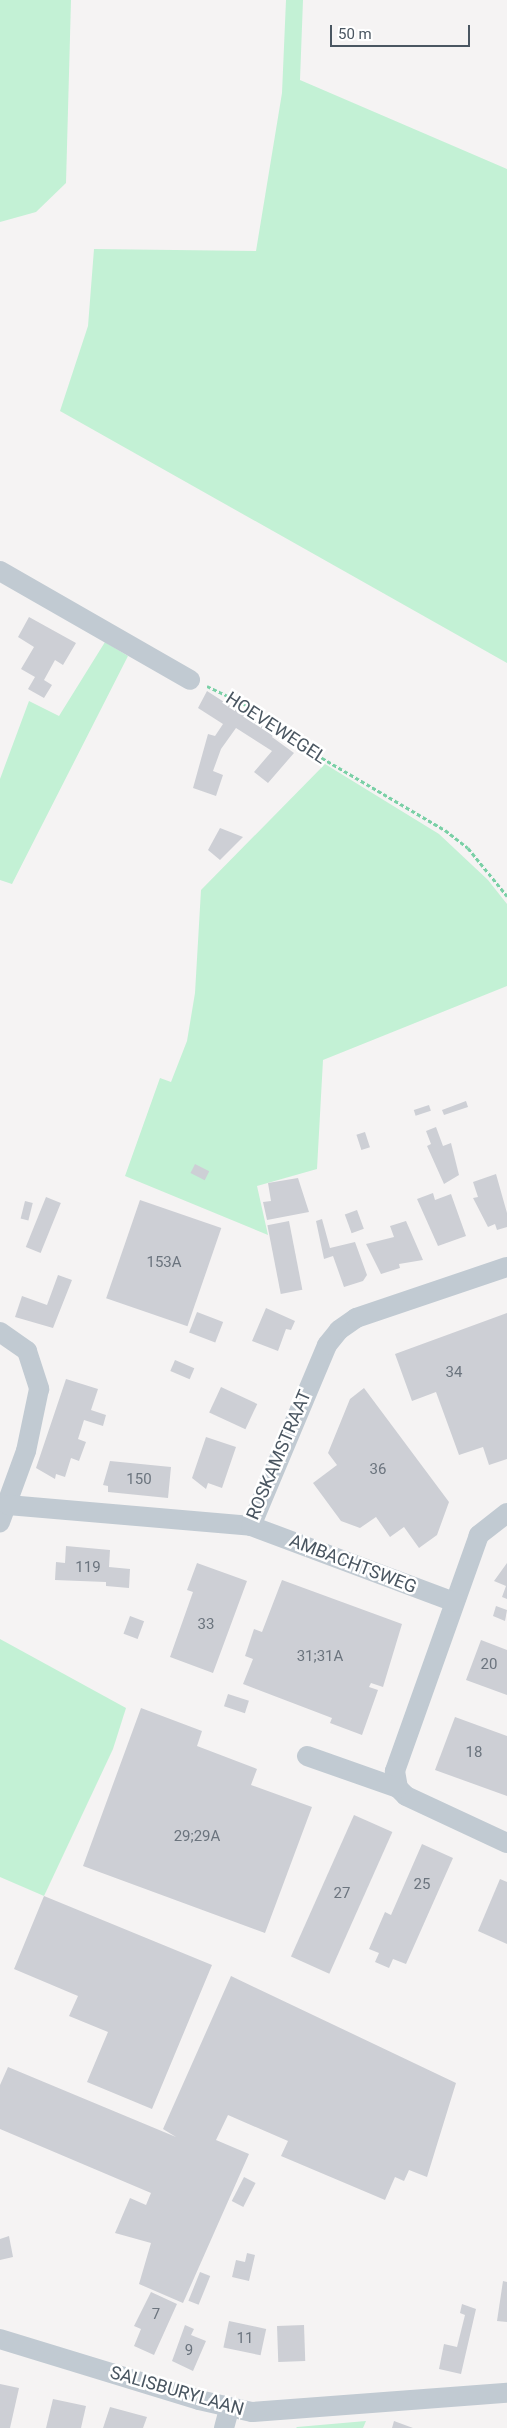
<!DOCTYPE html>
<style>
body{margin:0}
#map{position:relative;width:507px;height:2428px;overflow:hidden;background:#f5f3f3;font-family:Roboto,sans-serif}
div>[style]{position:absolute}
.green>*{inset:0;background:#c3f1d5}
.building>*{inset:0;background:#cdcfd5;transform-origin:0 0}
.path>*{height:3px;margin-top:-1.5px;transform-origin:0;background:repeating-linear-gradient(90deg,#7ad0a6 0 4px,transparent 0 6.5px)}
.minor>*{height:20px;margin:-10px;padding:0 10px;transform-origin:10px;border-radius:10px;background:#c1cad2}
span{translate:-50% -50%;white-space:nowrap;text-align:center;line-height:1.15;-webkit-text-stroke:5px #fff;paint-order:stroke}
.number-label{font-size:15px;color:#6b747e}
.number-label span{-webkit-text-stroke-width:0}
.street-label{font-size:18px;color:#4a5661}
.scale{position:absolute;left:330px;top:25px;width:140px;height:22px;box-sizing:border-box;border:2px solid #4a5661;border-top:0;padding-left:6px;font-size:15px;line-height:18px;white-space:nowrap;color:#4a5661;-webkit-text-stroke:4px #fff;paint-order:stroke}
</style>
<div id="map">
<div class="green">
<i style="clip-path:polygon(0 0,71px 0,66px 183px,36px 212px,0 222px)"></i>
<i style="clip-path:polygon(286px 0,303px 0,300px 80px,507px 169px,507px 663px,60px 411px,88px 326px,94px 249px,256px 251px,282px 93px)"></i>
<i style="clip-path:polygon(105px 642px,128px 656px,12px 884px,0 880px,0 779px,29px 701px,59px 716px)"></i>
<i style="clip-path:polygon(325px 764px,439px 834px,488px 880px,507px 904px,507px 986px,323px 1060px,317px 1169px,257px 1186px,268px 1235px,125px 1176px,160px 1078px,171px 1082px,187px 1041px,195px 993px,201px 890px)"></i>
<i style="clip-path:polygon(0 1639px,126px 1708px,113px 1749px,44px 1896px,0 1877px)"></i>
<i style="clip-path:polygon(366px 2421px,363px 2428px,296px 2428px,297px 2427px)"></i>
</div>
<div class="building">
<i style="clip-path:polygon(29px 617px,76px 643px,63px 665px,55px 660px,44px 680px,52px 685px,44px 698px,28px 689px,35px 677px,21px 669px,34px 647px,18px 637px)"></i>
<i style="clip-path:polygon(207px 691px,274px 734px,272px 737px,294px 753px,268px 783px,254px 772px,272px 751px,236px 728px,221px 749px,213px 771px,223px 775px,216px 796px,193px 788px,208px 734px,215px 736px,223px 724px,198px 708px)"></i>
<i style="clip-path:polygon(220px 828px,243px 837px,220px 860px,208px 850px)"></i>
<i style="clip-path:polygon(466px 1101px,468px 1107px,444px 1115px,442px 1110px)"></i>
<i style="left:429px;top:1105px;width:6px;height:16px;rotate:72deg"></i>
<i style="clip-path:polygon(436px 1127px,443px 1146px,451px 1143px,459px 1175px,444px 1184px,427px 1146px,431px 1144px,426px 1131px)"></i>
<i style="left:365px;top:1132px;width:16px;height:9px;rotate:72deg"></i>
<i style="left:195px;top:1164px;width:16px;height:10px;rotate:27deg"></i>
<i style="clip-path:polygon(496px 1174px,507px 1213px,507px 1227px,497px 1230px,495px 1224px,488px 1227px,473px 1198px,478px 1197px,473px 1182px)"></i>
<i style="clip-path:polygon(298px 1178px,309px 1212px,267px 1220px,263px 1202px,271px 1201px,268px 1183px)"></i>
<i style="clip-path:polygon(433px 1193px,435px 1200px,451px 1194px,466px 1236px,438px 1246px,417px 1199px)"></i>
<i style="left:46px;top:1197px;width:16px;height:54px;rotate:22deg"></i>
<i style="left:140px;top:1200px;width:86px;height:104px;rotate:19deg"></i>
<i style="left:25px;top:1201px;width:8px;height:18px;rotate:14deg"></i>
<i style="left:357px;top:1210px;width:20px;height:13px;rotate:70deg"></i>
<i style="clip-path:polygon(322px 1219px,330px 1248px,355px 1242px,367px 1275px,363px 1281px,344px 1287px,333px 1256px,324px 1259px,316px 1221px)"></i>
<i style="left:289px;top:1221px;width:70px;height:22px;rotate:79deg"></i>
<i style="clip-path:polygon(406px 1221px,423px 1260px,399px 1264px,400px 1268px,381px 1274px,366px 1244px,394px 1237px,390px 1226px)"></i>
<i style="clip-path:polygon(58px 1275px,72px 1280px,53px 1328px,15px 1317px,22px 1296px,47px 1305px)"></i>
<i style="clip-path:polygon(266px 1308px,295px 1321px,291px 1330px,286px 1329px,278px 1351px,252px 1341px)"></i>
<i style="left:197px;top:1312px;width:28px;height:22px;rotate:21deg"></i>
<i style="clip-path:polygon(507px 1313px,507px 1459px,489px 1465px,483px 1447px,459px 1455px,436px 1392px,412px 1401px,395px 1354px)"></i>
<i style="left:175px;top:1360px;width:21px;height:12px;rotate:23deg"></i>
<i style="clip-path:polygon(66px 1379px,98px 1389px,91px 1410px,106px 1415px,103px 1426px,84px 1420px,78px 1439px,86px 1442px,79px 1461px,71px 1458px,65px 1477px,56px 1474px,55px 1479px,36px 1468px)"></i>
<i style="left:221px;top:1387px;width:40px;height:28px;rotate:25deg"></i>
<i style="clip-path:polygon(364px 1388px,449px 1502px,437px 1535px,419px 1548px,404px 1527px,390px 1537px,376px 1517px,360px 1528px,341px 1521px,313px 1483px,337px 1465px,328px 1453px,350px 1399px)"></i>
<i style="clip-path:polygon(206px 1437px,236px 1447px,222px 1488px,208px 1483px,206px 1489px,192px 1478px)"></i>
<i style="clip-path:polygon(110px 1461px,171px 1467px,168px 1498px,108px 1492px,108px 1486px,103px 1485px)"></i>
<i style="clip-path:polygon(66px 1546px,110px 1550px,109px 1567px,130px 1569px,129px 1588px,106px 1586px,106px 1582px,55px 1580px,56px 1562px,65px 1563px)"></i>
<i style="clip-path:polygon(197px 1563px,247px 1581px,213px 1673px,170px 1657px,193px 1592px,187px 1590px)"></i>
<i style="clip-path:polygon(507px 1563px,507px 1599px,502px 1597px,506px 1586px,494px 1581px)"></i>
<i style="clip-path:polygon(282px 1580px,402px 1624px,383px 1687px,371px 1683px,369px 1687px,378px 1690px,362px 1735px,330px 1723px,332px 1718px,243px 1684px,253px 1659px,245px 1656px,254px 1629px,262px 1632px)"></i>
<i style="clip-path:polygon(496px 1606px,507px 1610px,505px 1621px,493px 1616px)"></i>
<i style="left:130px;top:1616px;width:15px;height:19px;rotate:20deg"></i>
<i style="clip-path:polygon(481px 1640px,507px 1650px,507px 1695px,466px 1680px)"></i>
<i style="left:228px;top:1694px;width:22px;height:13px;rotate:18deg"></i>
<i style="clip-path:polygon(141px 1708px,202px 1731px,197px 1746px,257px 1769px,251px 1785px,312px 1807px,265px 1933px,83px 1866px)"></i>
<i style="clip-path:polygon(455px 1717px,507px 1736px,507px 1796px,435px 1770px)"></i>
<i style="left:354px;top:1815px;width:42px;height:155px;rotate:24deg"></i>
<i style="clip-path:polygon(422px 1844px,453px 1858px,406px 1964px,393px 1959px,389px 1968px,375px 1962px,379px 1953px,369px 1949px,385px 1912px,391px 1915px)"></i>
<i style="clip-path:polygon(500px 1879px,507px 1882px,507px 1944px,478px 1931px)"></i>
<i style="clip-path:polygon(44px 1896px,212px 1965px,152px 2109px,87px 2082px,108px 2032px,69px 2016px,78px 1996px,14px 1969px)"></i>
<i style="clip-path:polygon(231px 1976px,456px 2083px,427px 2177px,409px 2170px,404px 2181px,395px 2177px,385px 2200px,281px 2156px,288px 2141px,228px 2115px,216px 2140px,249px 2154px,183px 2303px,139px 2284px,151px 2243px,115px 2233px,130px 2198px,146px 2205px,151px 2193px,0 2129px,0 2085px,8px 2067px,176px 2137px,163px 2129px)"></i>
<i style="left:244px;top:2177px;width:13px;height:27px;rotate:27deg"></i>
<i style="clip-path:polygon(9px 2236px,13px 2257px,0 2260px,0 2239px)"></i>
<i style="clip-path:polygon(247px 2253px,255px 2255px,249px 2281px,232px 2277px,236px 2260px,245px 2262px)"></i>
<i style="left:200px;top:2272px;width:11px;height:31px;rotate:22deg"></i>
<i style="clip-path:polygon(503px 2281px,507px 2282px,507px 2322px,497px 2321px)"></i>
<i style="clip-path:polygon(151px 2292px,177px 2304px,154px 2355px,134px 2346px,141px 2329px,134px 2326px)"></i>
<i style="clip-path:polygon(462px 2304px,476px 2309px,461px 2374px,439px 2369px,444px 2344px,457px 2347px,465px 2315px,460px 2313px)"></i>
<i style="left:229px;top:2321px;width:38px;height:27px;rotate:12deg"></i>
<i style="clip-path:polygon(185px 2325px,194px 2329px,191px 2335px,206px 2341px,193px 2371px,172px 2361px)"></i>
<i style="left:304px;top:2325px;width:36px;height:27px;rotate:88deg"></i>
<i style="clip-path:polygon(0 2384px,19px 2388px,10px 2428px,0 2428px)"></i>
<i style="clip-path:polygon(53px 2399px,86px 2406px,81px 2428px,46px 2428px)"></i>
<i style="clip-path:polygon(110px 2407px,147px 2417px,143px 2428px,103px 2428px)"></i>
<i style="clip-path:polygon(394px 2421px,413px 2428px,392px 2428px)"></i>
</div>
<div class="path">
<i style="left:207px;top:686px;width:51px;rotate:25.6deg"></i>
<i style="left:253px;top:708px;width:46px;rotate:40.6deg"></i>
<i style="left:288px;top:738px;width:182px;rotate:30.4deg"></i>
<i style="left:445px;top:830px;width:29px;rotate:38deg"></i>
<i style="left:468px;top:848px;width:62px;rotate:50.9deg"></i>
</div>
<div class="minor">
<i style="left:0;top:571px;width:219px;rotate:29.8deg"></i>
<i style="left:0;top:1332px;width:33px;rotate:35deg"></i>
<i style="left:27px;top:1351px;width:40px;rotate:72deg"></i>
<i style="left:39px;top:1389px;width:63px;rotate:101.8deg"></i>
<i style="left:26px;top:1451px;width:76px;rotate:110.1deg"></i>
<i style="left:8px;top:1505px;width:244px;rotate:4.9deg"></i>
<i style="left:251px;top:1526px;width:196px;rotate:-67.2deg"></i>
<i style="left:327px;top:1345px;width:19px;rotate:-51deg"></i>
<i style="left:339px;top:1330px;width:21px;rotate:-35deg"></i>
<i style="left:356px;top:1318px;width:159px;rotate:-18.7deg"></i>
<i style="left:507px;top:1513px;width:36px;rotate:142deg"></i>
<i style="left:479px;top:1535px;width:251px;rotate:109.6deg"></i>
<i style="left:395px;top:1771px;width:17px;rotate:80deg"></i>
<i style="left:398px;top:1788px;width:11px;rotate:45deg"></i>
<i style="left:406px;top:1796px;width:111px;rotate:25deg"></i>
<i style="left:251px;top:1526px;width:217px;rotate:20.5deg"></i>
<i style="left:307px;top:1756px;width:96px;rotate:19.4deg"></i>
<i style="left:0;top:2339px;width:208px;rotate:17deg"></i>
<i style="left:199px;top:2400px;width:54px;rotate:12.8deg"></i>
<i style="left:252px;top:2412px;width:256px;rotate:-4.3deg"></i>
<i style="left:224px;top:2428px;width:20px;rotate:-75deg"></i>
</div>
<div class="number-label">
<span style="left:164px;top:1263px">153A</span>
<span style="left:454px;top:1373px">34</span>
<span style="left:378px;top:1470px">36</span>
<span style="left:139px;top:1480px">150</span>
<span style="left:88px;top:1568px">119</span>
<span style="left:206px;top:1625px">33</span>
<span style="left:320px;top:1657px">31;31A</span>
<span style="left:489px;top:1665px">20</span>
<span style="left:474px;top:1753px">18</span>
<span style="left:197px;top:1837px">29;29A</span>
<span style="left:422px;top:1885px">25</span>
<span style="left:342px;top:1894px">27</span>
<span style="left:156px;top:2315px">7</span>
<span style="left:245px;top:2339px">11</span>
<span style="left:189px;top:2351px">9</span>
</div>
<div class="street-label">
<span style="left:276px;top:728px;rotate:33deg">HOEVEWEGEL</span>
<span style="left:279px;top:1455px;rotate:-67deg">ROSKAMSTRAAT</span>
<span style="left:353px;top:1564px;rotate:21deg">AMBACHTSWEG</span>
<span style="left:177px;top:2391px;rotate:16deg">SALISBURYLAAN</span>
</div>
<div class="scale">50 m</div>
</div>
